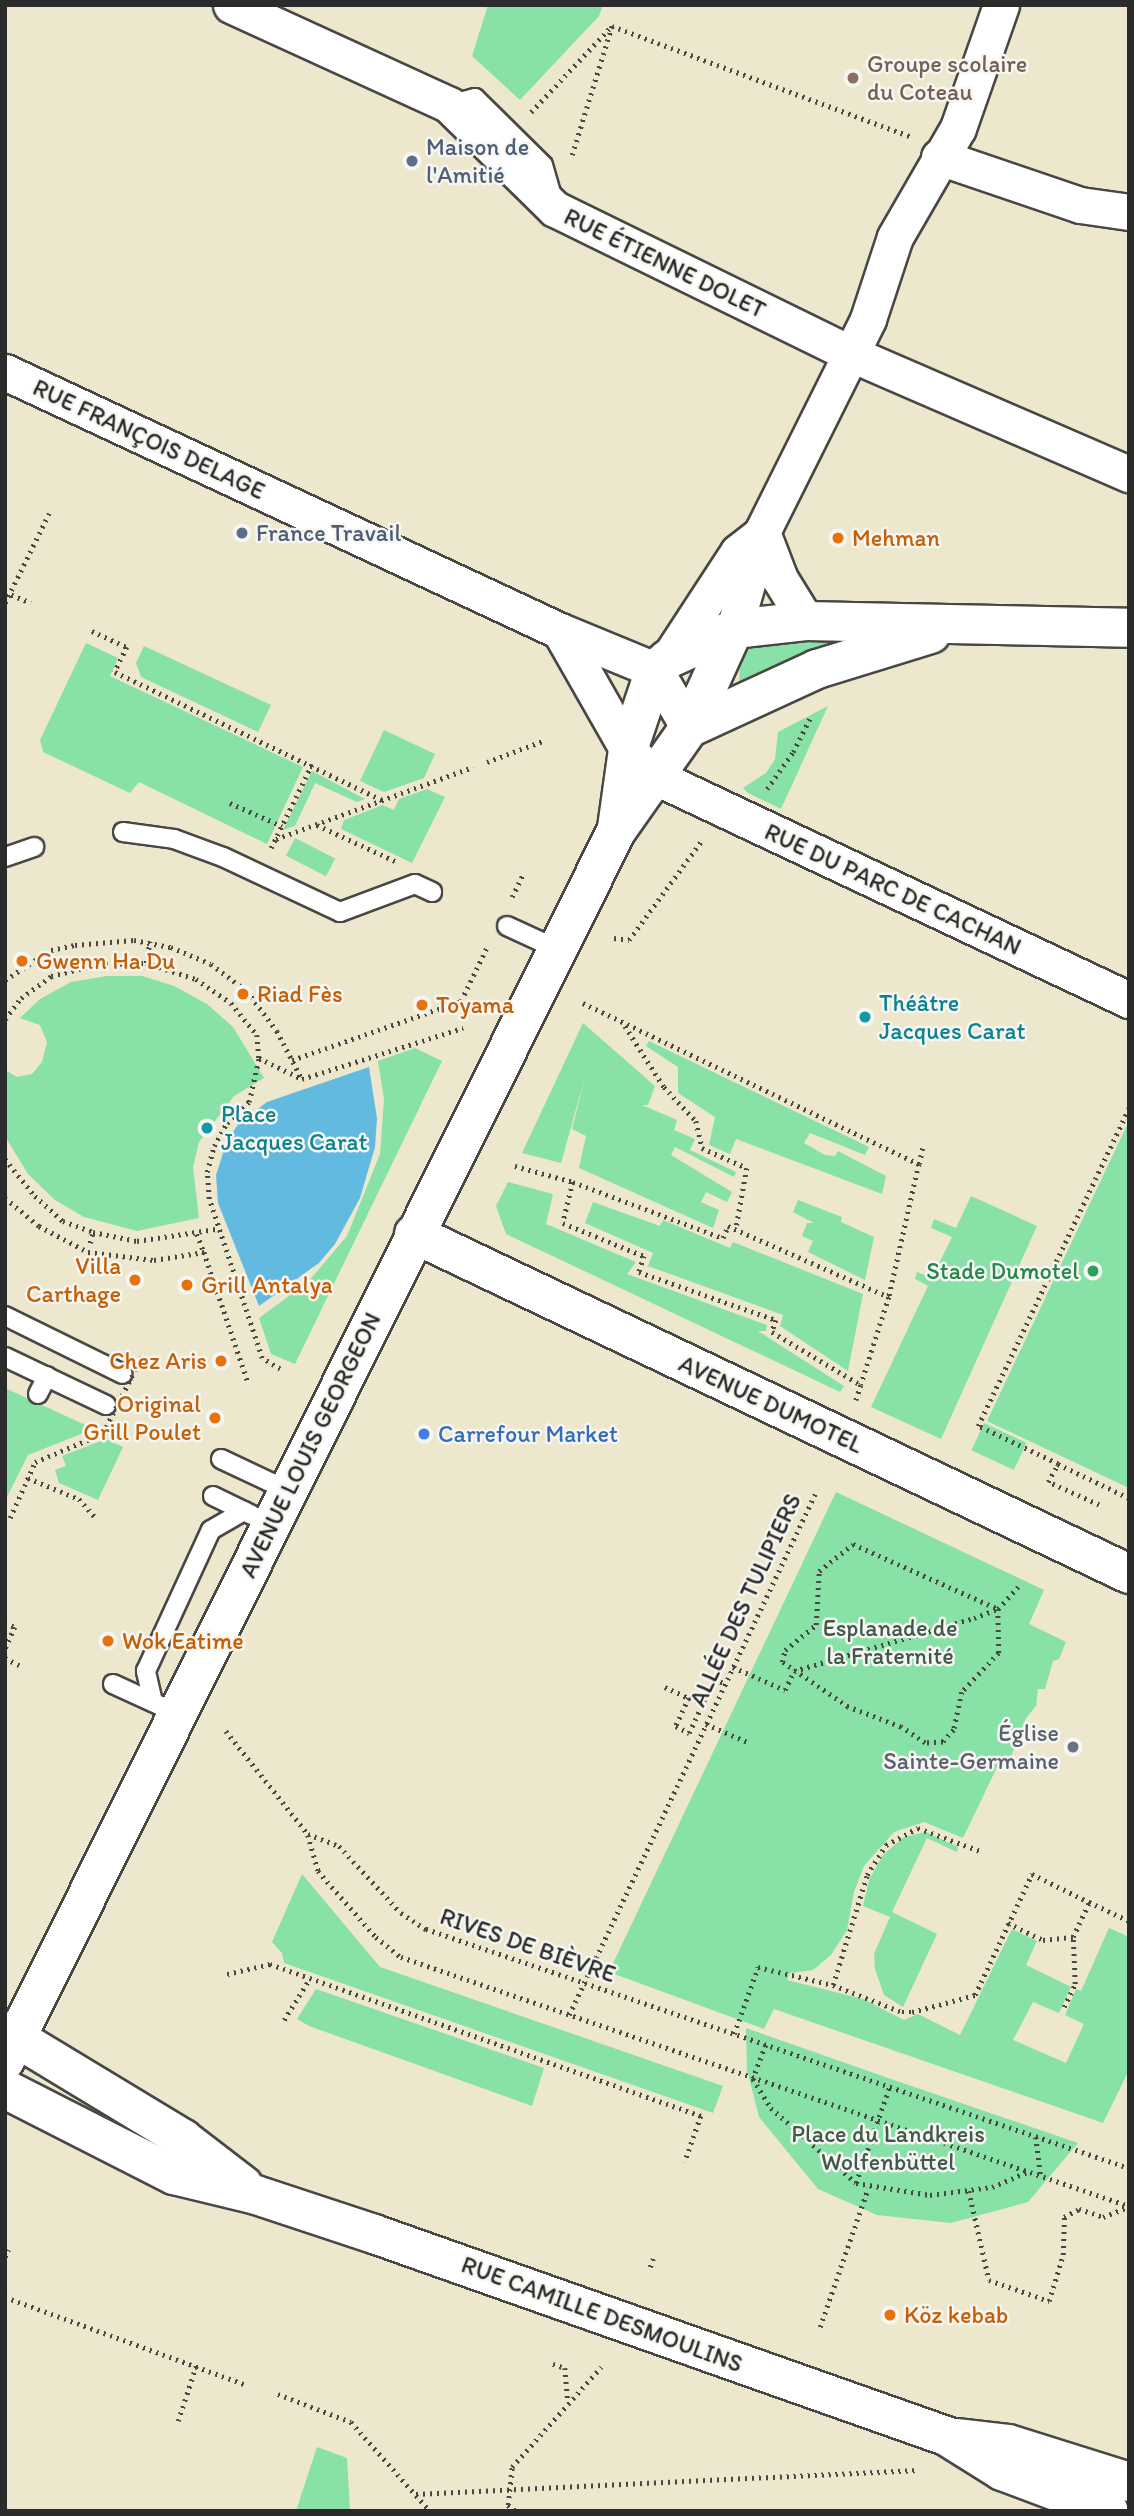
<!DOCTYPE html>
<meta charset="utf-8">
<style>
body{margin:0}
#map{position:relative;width:1134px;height:2516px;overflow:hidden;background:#ede7ce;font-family:Itim,sans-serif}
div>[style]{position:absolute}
.green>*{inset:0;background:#88e1a6;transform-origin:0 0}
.water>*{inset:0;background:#63bae0}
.path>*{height:4.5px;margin-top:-2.25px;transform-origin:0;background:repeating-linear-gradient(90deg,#484743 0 2px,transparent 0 7px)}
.roads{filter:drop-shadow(2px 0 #484743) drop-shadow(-2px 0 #484743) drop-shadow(0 2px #484743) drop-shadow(0 -2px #484743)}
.service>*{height:18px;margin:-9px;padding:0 9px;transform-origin:9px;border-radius:9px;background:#fff}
.minor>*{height:35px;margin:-17.5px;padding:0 17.5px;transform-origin:17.5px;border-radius:17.5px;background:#fff}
.tertiary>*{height:38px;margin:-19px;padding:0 19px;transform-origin:19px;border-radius:19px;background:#fff}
.secondary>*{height:38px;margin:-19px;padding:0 19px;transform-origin:19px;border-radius:19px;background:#fff}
.path-bridge>*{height:4.5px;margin-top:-2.25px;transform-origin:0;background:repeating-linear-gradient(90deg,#484743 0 2px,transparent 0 7px)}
.dots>*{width:19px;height:19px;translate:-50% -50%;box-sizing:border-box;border:4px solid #f6f6f2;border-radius:50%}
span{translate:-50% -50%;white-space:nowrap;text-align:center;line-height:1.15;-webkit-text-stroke:5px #f6f6f2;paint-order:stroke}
.education-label{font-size:24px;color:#785e54}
.left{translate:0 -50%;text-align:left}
.service-label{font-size:24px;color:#4e5e75}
.street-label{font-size:24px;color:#2b2b2b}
.food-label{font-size:24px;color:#c56008}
.right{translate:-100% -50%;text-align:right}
.culture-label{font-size:24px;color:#0d838f}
.leisure-label{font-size:24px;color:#27864d}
.shop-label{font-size:24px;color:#366cbe}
.park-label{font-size:24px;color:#42584a}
.worship-label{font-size:24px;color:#5b616d}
.frame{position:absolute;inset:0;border:7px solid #2b2b2b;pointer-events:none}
</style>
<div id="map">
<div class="green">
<i style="clip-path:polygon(488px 5px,603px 5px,599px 16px,520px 100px,472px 56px)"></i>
<i style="clip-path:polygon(881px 631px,739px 684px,740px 657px,751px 644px)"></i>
<i style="clip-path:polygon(86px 643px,118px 658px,110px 676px,303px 767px,267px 844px,139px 782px,130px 793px,43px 752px,40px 740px)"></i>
<i style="clip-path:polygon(144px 646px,271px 705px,258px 732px,141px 677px,136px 663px)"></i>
<i style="clip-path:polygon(828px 706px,781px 809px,748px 793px,743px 788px,766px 773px,775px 759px,778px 732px)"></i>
<i style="clip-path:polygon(384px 730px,435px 754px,424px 778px,384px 792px,360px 781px)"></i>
<i style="clip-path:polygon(312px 771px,365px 799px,357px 802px,315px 783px,295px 826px,283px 830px)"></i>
<i style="clip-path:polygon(427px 789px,445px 797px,412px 863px,341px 829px,344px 820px,383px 805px,394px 810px,399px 799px)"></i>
<i style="left:295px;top:838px;width:45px;height:20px;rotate:27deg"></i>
<i style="clip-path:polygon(107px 976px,142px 976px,174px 986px,207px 1004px,233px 1027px,264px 1078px,234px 1096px,199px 1142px,193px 1167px,199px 1218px,137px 1231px,84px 1217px,55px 1200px,28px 1174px,6px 1138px,5px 1070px,17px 1077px,32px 1074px,42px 1062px,47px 1042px,40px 1025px,20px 1018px,40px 999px,71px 982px)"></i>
<i style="clip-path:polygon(583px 1023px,655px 1086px,648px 1105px,642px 1105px,677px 1120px,674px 1130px,695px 1139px,690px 1150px,736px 1172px,734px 1177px,675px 1147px,671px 1155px,732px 1192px,727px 1202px,706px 1192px,701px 1202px,719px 1210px,713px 1228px,579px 1168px,586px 1136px,572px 1129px,585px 1077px,561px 1163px,522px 1153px)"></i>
<i style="clip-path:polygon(649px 1041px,869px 1147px,865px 1155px,810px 1133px,804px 1143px,825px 1155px,835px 1156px,838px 1151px,886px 1176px,882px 1194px,736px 1139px,730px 1154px,709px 1145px,715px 1117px,678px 1093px,678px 1067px,646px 1046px)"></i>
<i style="clip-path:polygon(415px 1048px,442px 1061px,295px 1364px,271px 1354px,259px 1318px,308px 1282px,347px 1236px,380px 1154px,384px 1099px,378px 1061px)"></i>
<i style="clip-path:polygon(1129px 1121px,1129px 1488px,987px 1421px)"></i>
<i style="clip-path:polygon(508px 1182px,553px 1194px,546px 1224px,636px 1262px,627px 1274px,767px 1325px,766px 1331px,758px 1331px,844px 1386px,840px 1392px,506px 1234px,496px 1206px)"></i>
<i style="clip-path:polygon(971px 1196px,1037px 1226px,941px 1439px,871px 1407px,928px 1286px,915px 1279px,917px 1272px,932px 1278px,952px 1237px,931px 1228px,934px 1219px,956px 1228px)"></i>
<i style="clip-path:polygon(798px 1200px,842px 1217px,841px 1222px,874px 1237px,865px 1280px,808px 1252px,813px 1241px,802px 1236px,807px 1223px,814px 1223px,793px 1212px)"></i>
<i style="clip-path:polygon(593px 1202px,660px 1226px,663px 1220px,730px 1248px,733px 1242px,863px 1294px,848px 1371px,780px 1326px,783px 1315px,648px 1266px,653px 1253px,585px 1223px)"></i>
<i style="clip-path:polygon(5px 1388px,94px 1429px,28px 1455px,5px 1501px)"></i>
<i style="left:984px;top:1423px;width:47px;height:30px;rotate:25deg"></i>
<i style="clip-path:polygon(106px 1439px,123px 1447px,98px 1500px,59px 1483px,55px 1470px,66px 1466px,62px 1456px)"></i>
<i style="clip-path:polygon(836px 1492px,1044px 1590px,1029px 1624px,1066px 1642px,1059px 1659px,1053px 1661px,1045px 1689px,1038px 1689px,1036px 1706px,1026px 1718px,1009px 1762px,1001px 1759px,963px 1838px,924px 1822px,894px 1832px,864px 1866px,854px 1892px,847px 1930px,831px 1955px,813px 1970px,790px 1973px,787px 1980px,863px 1999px,904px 2020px,918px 2014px,960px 2035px,1012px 1929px,1037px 1941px,1026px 1965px,1071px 1987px,1059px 2013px,1033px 2002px,1013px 2040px,1066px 2063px,1084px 2024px,1065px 2015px,1076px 1989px,1081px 1991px,1109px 1928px,1127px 1936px,1129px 1933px,1129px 2070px,1103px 2123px,774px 2009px,764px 2029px,609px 1972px)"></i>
<i style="clip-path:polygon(926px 1832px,958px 1847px,957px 1852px,927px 1838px,892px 1912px,937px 1934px,903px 2007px,884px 1995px,875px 1969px,874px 1954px,890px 1917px,863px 1906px,869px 1880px,883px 1855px,904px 1837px)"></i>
<i style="clip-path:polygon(302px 1874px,380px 1967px,723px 2086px,713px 2113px,284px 1963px,282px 1953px,272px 1942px)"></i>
<i style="clip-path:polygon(316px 1989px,544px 2068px,532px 2106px,309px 2026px,297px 2019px)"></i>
<i style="clip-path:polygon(746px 2028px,891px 2079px,1078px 2143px,1028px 2202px,951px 2223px,877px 2215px,818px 2189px,759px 2117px,747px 2070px)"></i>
<i style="clip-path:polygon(317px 2447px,347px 2458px,350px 2511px,296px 2511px)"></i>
</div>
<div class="water">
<i style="clip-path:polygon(369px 1067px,377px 1118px,375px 1147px,360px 1198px,335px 1244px,319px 1263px,259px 1306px,218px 1203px,216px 1175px,226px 1144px,238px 1124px,267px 1102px)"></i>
</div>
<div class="path">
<i style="left:612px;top:26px;width:318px;rotate:20.3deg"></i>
<i style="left:531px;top:112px;width:114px;rotate:-46.8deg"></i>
<i style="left:572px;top:155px;width:135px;rotate:-72.8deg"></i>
<i style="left:5px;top:592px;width:28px;rotate:23deg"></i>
<i style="left:5px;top:603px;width:100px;rotate:-63.9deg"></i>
<i style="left:92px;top:631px;width:38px;rotate:25deg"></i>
<i style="left:127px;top:647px;width:28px;rotate:116deg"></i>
<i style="left:115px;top:672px;width:296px;rotate:25.6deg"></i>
<i style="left:487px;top:762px;width:60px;rotate:-20.6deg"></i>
<i style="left:767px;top:789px;width:45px;rotate:-54.9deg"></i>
<i style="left:793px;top:752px;width:40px;rotate:-63.4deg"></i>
<i style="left:230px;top:803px;width:57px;rotate:23.9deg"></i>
<i style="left:317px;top:825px;width:86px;rotate:24.8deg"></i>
<i style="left:276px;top:839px;width:210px;rotate:-20.1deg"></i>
<i style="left:271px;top:848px;width:93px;rotate:-64deg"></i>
<i style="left:512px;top:897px;width:25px;rotate:-64deg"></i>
<i style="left:614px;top:938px;width:15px;rotate:8deg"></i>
<i style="left:629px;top:940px;width:125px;rotate:-53.8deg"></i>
<i style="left:146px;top:963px;width:22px;rotate:-80deg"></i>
<i style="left:5px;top:980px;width:55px;rotate:-33.1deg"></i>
<i style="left:51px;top:950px;width:25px;rotate:-12deg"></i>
<i style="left:75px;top:945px;width:59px;rotate:-4.8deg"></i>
<i style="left:134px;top:940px;width:38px;rotate:11deg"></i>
<i style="left:171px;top:947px;width:43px;rotate:23deg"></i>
<i style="left:211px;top:964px;width:45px;rotate:36.9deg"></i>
<i style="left:247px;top:991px;width:50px;rotate:53.1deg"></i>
<i style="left:277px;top:1031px;width:54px;rotate:62.5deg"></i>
<i style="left:583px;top:1003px;width:373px;rotate:25.6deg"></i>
<i style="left:919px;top:1164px;width:136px;rotate:102.7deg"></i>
<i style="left:889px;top:1297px;width:92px;rotate:107.7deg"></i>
<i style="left:5px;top:1019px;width:26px;rotate:-53deg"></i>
<i style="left:21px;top:998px;width:37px;rotate:-36deg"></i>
<i style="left:51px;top:976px;width:49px;rotate:-14deg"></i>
<i style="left:99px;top:964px;width:47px;rotate:-1.2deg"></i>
<i style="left:146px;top:963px;width:52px;rotate:17.7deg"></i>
<i style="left:196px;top:979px;width:42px;rotate:34.4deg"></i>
<i style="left:231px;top:1003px;width:41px;rotate:50.9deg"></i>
<i style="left:257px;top:1035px;width:23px;rotate:85deg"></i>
<i style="left:625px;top:1026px;width:72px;rotate:57.4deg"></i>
<i style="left:664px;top:1087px;width:47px;rotate:46.7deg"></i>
<i style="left:696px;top:1121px;width:28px;rotate:77deg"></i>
<i style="left:702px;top:1148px;width:49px;rotate:24deg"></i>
<i style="left:747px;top:1168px;width:62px;rotate:100.2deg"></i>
<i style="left:292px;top:1060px;width:179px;rotate:-19.2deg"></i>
<i style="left:461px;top:1001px;width:62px;rotate:-64.3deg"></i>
<i style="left:5px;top:1159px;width:48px;rotate:51deg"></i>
<i style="left:35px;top:1196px;width:38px;rotate:42deg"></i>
<i style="left:63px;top:1221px;width:32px;rotate:20deg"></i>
<i style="left:93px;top:1232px;width:45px;rotate:11.6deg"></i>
<i style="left:137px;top:1241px;width:80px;rotate:-8.6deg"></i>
<i style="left:919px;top:1164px;width:19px;rotate:-78deg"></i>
<i style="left:515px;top:1166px;width:60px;rotate:15.4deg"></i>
<i style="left:573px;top:1182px;width:160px;rotate:20.5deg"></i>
<i style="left:723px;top:1238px;width:13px;rotate:-67deg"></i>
<i style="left:728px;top:1226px;width:176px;rotate:23.8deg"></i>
<i style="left:573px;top:1182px;width:42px;rotate:103.7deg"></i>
<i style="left:563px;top:1223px;width:87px;rotate:22.2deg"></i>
<i style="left:644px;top:1256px;width:17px;rotate:107deg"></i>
<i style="left:639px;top:1272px;width:145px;rotate:19.3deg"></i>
<i style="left:776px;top:1320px;width:13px;rotate:108deg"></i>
<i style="left:772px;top:1332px;width:104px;rotate:30.8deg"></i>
<i style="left:861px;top:1385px;width:16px;rotate:108deg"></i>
<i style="left:5px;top:1198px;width:44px;rotate:39.5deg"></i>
<i style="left:39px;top:1226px;width:55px;rotate:28deg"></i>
<i style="left:88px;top:1252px;width:66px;rotate:6.9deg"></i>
<i style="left:154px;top:1260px;width:51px;rotate:-9.1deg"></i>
<i style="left:204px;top:1252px;width:137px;rotate:71.3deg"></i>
<i style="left:197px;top:1234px;width:19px;rotate:69deg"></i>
<i style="left:90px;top:1243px;width:11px;rotate:-75deg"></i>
<i style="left:149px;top:1360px;width:13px;rotate:23deg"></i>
<i style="left:280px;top:1369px;width:21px;rotate:-149deg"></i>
<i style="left:262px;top:1358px;width:168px;rotate:-108.4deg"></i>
<i style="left:209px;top:1199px;width:27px;rotate:-94deg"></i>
<i style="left:207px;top:1172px;width:27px;rotate:-75deg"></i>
<i style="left:214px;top:1146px;width:26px;rotate:-61deg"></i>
<i style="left:227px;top:1123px;width:30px;rotate:-44deg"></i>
<i style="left:249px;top:1102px;width:45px;rotate:-77.2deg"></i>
<i style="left:259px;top:1058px;width:48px;rotate:26deg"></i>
<i style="left:302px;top:1079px;width:169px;rotate:-17.6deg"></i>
<i style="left:1058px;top:1464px;width:89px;rotate:-154.6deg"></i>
<i style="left:978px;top:1426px;width:352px;rotate:-64.6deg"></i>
<i style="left:28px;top:1478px;width:55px;rotate:22.4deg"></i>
<i style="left:79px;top:1499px;width:27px;rotate:48deg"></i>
<i style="left:1099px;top:1505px;width:56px;rotate:-155.7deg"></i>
<i style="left:1048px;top:1482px;width:21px;rotate:-61deg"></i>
<i style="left:1058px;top:1464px;width:79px;rotate:25.6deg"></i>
<i style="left:10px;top:1518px;width:61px;rotate:-65.9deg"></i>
<i style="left:35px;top:1462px;width:73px;rotate:-22.7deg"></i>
<i style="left:853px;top:1544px;width:159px;rotate:24.1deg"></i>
<i style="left:998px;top:1609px;width:44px;rotate:88.7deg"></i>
<i style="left:999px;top:1653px;width:54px;rotate:133.5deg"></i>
<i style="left:962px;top:1692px;width:39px;rotate:102deg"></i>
<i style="left:954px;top:1730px;width:16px;rotate:133deg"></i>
<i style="left:943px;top:1742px;width:18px;rotate:177deg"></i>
<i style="left:925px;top:1743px;width:29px;rotate:-146deg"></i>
<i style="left:901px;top:1727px;width:57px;rotate:-159.3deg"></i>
<i style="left:848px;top:1707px;width:80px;rotate:-145.7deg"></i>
<i style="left:782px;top:1662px;width:12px;rotate:-76deg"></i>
<i style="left:785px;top:1650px;width:40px;rotate:-39deg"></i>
<i style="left:816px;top:1625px;width:54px;rotate:-86.8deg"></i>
<i style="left:819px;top:1571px;width:43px;rotate:-38.5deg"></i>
<i style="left:5px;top:1623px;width:11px;rotate:22deg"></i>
<i style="left:15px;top:1627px;width:24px;rotate:114deg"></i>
<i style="left:5px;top:1658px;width:20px;rotate:27deg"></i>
<i style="left:733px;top:1667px;width:57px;rotate:23.9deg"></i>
<i style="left:785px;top:1690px;width:21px;rotate:-65deg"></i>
<i style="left:794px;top:1671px;width:188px;rotate:-16.4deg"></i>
<i style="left:974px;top:1618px;width:26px;rotate:-21deg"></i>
<i style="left:998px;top:1609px;width:30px;rotate:-48deg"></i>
<i style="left:665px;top:1687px;width:26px;rotate:25deg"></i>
<i style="left:689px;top:1698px;width:31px;rotate:115deg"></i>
<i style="left:676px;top:1726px;width:15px;rotate:28deg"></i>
<i style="left:689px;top:1733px;width:60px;rotate:-65.2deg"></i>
<i style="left:714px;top:1679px;width:13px;rotate:23deg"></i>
<i style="left:689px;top:1698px;width:15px;rotate:20deg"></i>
<i style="left:706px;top:1724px;width:48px;rotate:23.4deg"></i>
<i style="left:226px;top:1731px;width:132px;rotate:51.5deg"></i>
<i style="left:308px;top:1834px;width:33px;rotate:21deg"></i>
<i style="left:339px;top:1846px;width:91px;rotate:47.2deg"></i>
<i style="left:401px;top:1913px;width:30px;rotate:33deg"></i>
<i style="left:426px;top:1929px;width:743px;rotate:18.78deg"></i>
<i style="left:308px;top:1835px;width:37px;rotate:74deg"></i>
<i style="left:318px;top:1871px;width:88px;rotate:48.7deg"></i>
<i style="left:376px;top:1937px;width:32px;rotate:39deg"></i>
<i style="left:401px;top:1957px;width:769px;rotate:18.88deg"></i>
<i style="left:1008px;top:1923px;width:39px;rotate:26deg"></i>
<i style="left:1043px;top:1940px;width:30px;rotate:-6deg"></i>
<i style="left:1073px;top:1937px;width:38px;rotate:-65deg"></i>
<i style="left:1089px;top:1902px;width:44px;rotate:25.4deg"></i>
<i style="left:227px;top:1974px;width:44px;rotate:-13.1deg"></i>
<i style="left:270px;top:1964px;width:457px;rotate:19.4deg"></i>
<i style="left:701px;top:2116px;width:49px;rotate:109.2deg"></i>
<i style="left:833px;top:1985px;width:115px;rotate:-72.8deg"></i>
<i style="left:867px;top:1875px;width:36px;rotate:-58deg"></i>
<i style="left:886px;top:1845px;width:36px;rotate:-28deg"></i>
<i style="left:918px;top:1828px;width:69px;rotate:20.3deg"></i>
<i style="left:1064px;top:2007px;width:25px;rotate:-64deg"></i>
<i style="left:1075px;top:1984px;width:47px;rotate:-92.4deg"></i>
<i style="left:569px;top:2015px;width:578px;rotate:-64.72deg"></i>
<i style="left:284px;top:2020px;width:49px;rotate:-58.2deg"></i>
<i style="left:734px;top:2034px;width:71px;rotate:-70.3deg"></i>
<i style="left:758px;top:1967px;width:77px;rotate:13.5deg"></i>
<i style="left:833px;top:1985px;width:74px;rotate:21.4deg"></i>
<i style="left:902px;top:2012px;width:10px"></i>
<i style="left:912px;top:2012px;width:65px;rotate:-15.1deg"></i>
<i style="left:975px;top:1995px;width:134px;rotate:-64.8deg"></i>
<i style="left:1032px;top:1874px;width:64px;rotate:26.2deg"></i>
<i style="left:766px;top:2045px;width:36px;rotate:111deg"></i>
<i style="left:753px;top:2079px;width:34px;rotate:58deg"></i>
<i style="left:771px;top:2108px;width:113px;rotate:41.4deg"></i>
<i style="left:856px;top:2183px;width:75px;rotate:9.2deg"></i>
<i style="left:930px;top:2195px;width:63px;rotate:-7.4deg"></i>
<i style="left:992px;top:2187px;width:38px;rotate:-23deg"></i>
<i style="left:1036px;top:2137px;width:40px;rotate:82.9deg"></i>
<i style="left:856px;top:2183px;width:101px;rotate:-70.8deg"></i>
<i style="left:969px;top:2191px;width:91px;rotate:77.3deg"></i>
<i style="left:989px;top:2280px;width:64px;rotate:19.3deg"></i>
<i style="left:1049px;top:2301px;width:48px;rotate:-73.1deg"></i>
<i style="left:1063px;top:2255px;width:38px;rotate:-88deg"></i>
<i style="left:1064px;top:2217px;width:17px;rotate:-28deg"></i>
<i style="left:1079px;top:2209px;width:25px;rotate:18deg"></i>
<i style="left:1103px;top:2217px;width:27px;rotate:-22deg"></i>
<i style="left:5px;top:2257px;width:8px;rotate:-67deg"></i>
<i style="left:650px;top:2267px;width:9px;rotate:-69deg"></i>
<i style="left:5px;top:2297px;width:254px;rotate:20deg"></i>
<i style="left:820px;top:2327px;width:147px;rotate:-70.9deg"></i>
<i style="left:553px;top:2364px;width:13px;rotate:18deg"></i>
<i style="left:565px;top:2368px;width:34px;rotate:85deg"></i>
<i style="left:278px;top:2394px;width:78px;rotate:21deg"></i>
<i style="left:351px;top:2422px;width:119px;rotate:48.4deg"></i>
<i style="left:178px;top:2421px;width:58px;rotate:-71.9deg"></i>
<i style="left:416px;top:2494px;width:503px;rotate:-2.74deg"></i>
<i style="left:508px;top:2505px;width:38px;rotate:-84deg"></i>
<i style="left:512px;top:2467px;width:134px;rotate:-48.3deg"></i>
<i style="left:504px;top:2511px;width:7px;rotate:-56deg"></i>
<i style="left:508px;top:2505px;width:10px;rotate:37deg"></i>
</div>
<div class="roads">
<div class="service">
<i style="left:449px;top:105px;width:27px;rotate:-15deg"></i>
<i style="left:475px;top:98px;width:95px;rotate:44.6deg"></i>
<i style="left:543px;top:165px;width:32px;rotate:74deg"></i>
<i style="left:123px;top:832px;width:51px;rotate:7.8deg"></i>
<i style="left:174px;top:839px;width:52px;rotate:20.2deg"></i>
<i style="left:223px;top:857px;width:129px;rotate:25.2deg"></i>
<i style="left:340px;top:912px;width:80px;rotate:-20.5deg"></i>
<i style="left:415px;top:884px;width:19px;rotate:25deg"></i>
<i style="left:5px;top:857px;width:31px;rotate:-19deg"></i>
<i style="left:507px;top:926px;width:55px;rotate:24.7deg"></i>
<i style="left:5px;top:1316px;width:131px;rotate:26.2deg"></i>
<i style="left:5px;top:1357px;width:112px;rotate:25.4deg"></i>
<i style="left:38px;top:1394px;width:20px;rotate:-63deg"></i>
<i style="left:221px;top:1459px;width:73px;rotate:25.2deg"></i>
<i style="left:213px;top:1496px;width:43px;rotate:26deg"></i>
<i style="left:113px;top:1684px;width:53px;rotate:24.6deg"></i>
<i style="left:153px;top:1702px;width:32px;rotate:-103deg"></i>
<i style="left:146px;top:1671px;width:155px;rotate:-65.3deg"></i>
<i style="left:211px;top:1530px;width:38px;rotate:-30deg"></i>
</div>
<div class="minor">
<i style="left:231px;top:5px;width:240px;rotate:24.6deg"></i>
<i style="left:449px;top:105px;width:148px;rotate:44.5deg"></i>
<i style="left:555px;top:209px;width:327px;rotate:26.1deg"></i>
<i style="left:849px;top:353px;width:305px;rotate:23.4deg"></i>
<i style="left:939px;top:157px;width:149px;rotate:18.8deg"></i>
<i style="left:1080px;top:205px;width:49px;rotate:8.1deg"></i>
<i style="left:5px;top:372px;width:612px;rotate:25.02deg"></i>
<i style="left:560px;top:631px;width:103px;rotate:22.3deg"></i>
<i style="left:655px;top:670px;width:67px;rotate:59.6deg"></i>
<i style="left:762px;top:532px;width:50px;rotate:69deg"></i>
<i style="left:780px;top:579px;width:49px;rotate:58.2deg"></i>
<i style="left:734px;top:629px;width:101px;rotate:-73.9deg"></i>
<i style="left:762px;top:532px;width:238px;rotate:-63.5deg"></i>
<i style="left:868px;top:319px;width:86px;rotate:-71.8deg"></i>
<i style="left:895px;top:237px;width:126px;rotate:-60deg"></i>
<i style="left:958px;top:128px;width:130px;rotate:-70.7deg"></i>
<i style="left:560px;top:631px;width:137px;rotate:60.3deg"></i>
<i style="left:628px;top:750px;width:41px;rotate:43deg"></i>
<i style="left:658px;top:778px;width:521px;rotate:25.24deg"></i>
<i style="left:668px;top:659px;width:128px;rotate:-56.8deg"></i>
<i style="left:738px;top:552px;width:24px;rotate:-38deg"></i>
</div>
<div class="tertiary">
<i style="left:414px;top:1234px;width:792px;rotate:25.43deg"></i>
</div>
<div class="secondary">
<i style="left:689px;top:728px;width:141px;rotate:-24.7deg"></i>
<i style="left:817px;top:669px;width:119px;rotate:-17.1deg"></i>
<i style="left:617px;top:828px;width:79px;rotate:-82deg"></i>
<i style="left:628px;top:750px;width:84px;rotate:-71.4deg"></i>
<i style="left:655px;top:670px;width:17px;rotate:-40deg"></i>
<i style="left:668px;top:659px;width:72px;rotate:-24.4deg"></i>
<i style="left:734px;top:629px;width:72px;rotate:-6.3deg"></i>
<i style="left:806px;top:621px;width:323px;rotate:1.2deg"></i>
<i style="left:5px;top:2031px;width:208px;rotate:31.2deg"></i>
<i style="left:183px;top:2139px;width:76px;rotate:37.5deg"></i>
<i style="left:5px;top:2061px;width:1375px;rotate:-63.57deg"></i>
<i style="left:617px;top:830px;width:125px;rotate:-54.8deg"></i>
<i style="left:689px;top:728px;width:109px;rotate:-65.6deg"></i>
<i style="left:5px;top:2089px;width:190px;rotate:27deg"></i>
<i style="left:174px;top:2175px;width:84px;rotate:13.7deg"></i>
<i style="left:256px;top:2195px;width:124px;rotate:18.3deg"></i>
<i style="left:374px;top:2234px;width:607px;rotate:19.45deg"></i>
<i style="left:946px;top:2436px;width:66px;rotate:32deg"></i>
<i style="left:1002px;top:2471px;width:114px;rotate:20.5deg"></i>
<i style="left:958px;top:2438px;width:50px;rotate:6.8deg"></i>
<i style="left:1008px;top:2444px;width:127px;rotate:17.4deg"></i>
</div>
</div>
<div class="path-bridge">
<i style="left:106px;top:1427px;width:80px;rotate:-63.1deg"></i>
</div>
<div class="dots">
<i style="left:853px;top:78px;background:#8d6e63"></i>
<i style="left:412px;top:161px;background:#5c6f8a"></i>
<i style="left:242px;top:533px;background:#5c6f8a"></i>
<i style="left:838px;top:538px;background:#e8710a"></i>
<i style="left:22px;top:961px;background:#e8710a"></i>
<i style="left:243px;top:994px;background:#e8710a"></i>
<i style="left:422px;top:1005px;background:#e8710a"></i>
<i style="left:865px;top:1017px;background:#0f9aa8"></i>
<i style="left:207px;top:1128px;background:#0f9aa8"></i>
<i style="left:1093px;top:1271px;background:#2e9e5b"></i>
<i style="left:135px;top:1280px;background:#e8710a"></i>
<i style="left:187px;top:1285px;background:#e8710a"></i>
<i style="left:221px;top:1361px;background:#e8710a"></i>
<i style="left:215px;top:1418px;background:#e8710a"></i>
<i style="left:424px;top:1434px;background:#3f7fe0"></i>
<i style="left:108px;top:1641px;background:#e8710a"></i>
<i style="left:1073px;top:1747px;background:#6b7280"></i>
<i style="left:890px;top:2315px;background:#e8710a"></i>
</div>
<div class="education-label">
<span class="left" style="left:867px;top:78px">Groupe scolaire<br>du Coteau</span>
</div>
<div class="service-label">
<span class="left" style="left:426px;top:161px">Maison de<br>l'Amitié</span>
<span class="left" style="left:256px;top:533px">France Travail</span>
</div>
<div class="street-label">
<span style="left:665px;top:263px;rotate:26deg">RUE ÉTIENNE DOLET</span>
<span style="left:149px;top:439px;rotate:25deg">RUE FRANÇOIS DELAGE</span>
<span style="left:893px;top:889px;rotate:25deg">RUE DU PARC DE CACHAN</span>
<span style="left:771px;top:1404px;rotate:25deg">AVENUE DUMOTEL</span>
<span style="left:310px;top:1445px;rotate:-64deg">AVENUE LOUIS GEORGEON</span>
<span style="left:745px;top:1600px;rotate:-65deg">ALLÉE DES TULIPIERS</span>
<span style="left:528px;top:1945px;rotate:19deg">RIVES DE BIÈVRE</span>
<span style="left:602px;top:2314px;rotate:20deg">RUE CAMILLE DESMOULINS</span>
</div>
<div class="food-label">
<span class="left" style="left:852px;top:538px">Mehman</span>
<span class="left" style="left:36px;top:961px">Gwenn Ha Du</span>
<span class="left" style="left:257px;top:994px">Riad Fès</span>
<span class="left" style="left:436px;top:1005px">Toyama</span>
<span class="right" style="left:121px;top:1280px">Villa<br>Carthage</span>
<span class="left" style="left:201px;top:1285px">Grill Antalya</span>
<span class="right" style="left:207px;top:1361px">Chez Aris</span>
<span class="right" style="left:201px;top:1418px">Original<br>Grill Poulet</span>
<span class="left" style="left:122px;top:1641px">Wok Eatime</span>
<span class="left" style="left:904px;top:2315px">Köz kebab</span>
</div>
<div class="culture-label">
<span class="left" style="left:879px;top:1017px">Théâtre<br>Jacques Carat</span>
<span class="left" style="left:221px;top:1128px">Place<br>Jacques Carat</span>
</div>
<div class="leisure-label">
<span class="right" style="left:1079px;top:1271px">Stade Dumotel</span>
</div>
<div class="shop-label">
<span class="left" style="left:438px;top:1434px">Carrefour Market</span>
</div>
<div class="park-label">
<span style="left:890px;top:1642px">Esplanade de<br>la Fraternité</span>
<span style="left:888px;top:2148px">Place du Landkreis<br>Wolfenbüttel</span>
</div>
<div class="worship-label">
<span class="right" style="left:1059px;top:1747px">Église<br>Sainte-Germaine</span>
</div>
<div class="frame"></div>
</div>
